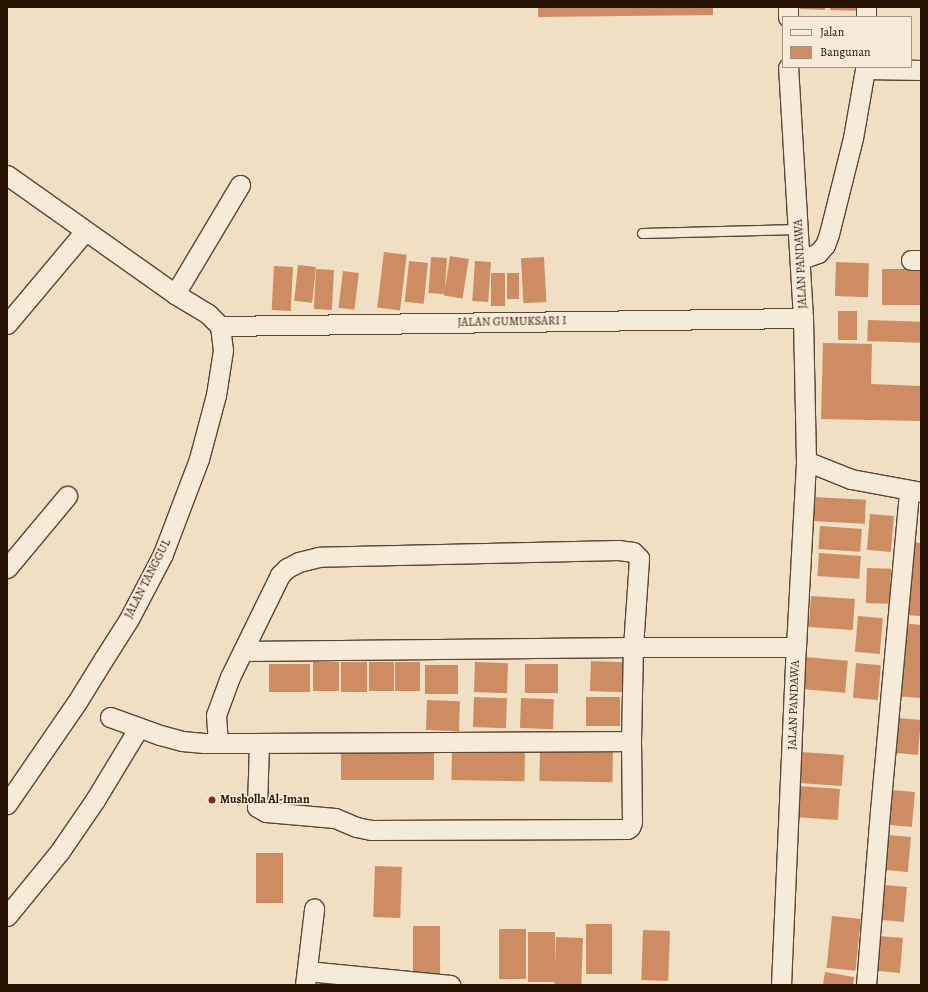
<!DOCTYPE html>
<style>
body{margin:0}
#map{position:relative;width:928px;height:992px;overflow:hidden;background:#f1dfc3;font-family:Alegreya,serif}
div>[style]{position:absolute}
.building>*{inset:0;background:#ce8c63;transform-origin:0 0}
.roads{filter:drop-shadow(1px 0 #5a4634) drop-shadow(-1px 0 #5a4634) drop-shadow(0 1px #5a4634) drop-shadow(0 -1px #5a4634)}
.service>*{height:9px;margin:-4.5px;padding:0 4.5px;transform-origin:4.5px;border-radius:4.5px;background:#f6ead8}
.minor>*{height:19px;margin:-9.5px;padding:0 9.5px;transform-origin:9.5px;border-radius:9.5px;background:#f6ead8}
.dots>*{width:11px;height:11px;translate:-50% -50%;box-sizing:border-box;border:2px solid #f6ead8;border-radius:50%}
span{translate:-50% -50%;white-space:nowrap;text-align:center;line-height:1.15;-webkit-text-stroke:3.5px #f6ead8;paint-order:stroke}
.street-label{font-size:12px;color:#271304}
.poi-label{font-size:12px;color:#271304;font-weight:700}
.left{translate:0 -50%;text-align:left}
.frame{position:absolute;inset:0;border:8px solid #271304;pointer-events:none}
.legend{position:absolute;left:782px;top:16px;width:130px;height:52px;box-sizing:border-box;background:#f6ead8;border:1px solid #a39483;margin:0;padding:5px 7px;list-style:none;font-size:12px;color:#271304}
.legend li{display:flex;align-items:center;gap:8px;height:20px}
.legend b{width:20px;border:1px solid #a39483}
</style>
<div id="map">
<div class="building">
<i style="clip-path:polygon(538px 7px,713px 7px,713px 15px,538px 17px)"></i>
<i style="clip-path:polygon(800px 7px,825px 7px,825px 10px,800px 9px)"></i>
<i style="clip-path:polygon(830px 7px,863px 7px,863px 11px,830px 10px)"></i>
<i style="left:384px;top:252px;width:23px;height:56px;rotate:7deg"></i>
<i style="left:450px;top:256px;width:19px;height:40px;rotate:9deg"></i>
<i style="left:431px;top:257px;width:16px;height:36px;rotate:4deg"></i>
<i style="left:544px;top:257px;width:45px;height:23px;rotate:87deg"></i>
<i style="left:409px;top:261px;width:19px;height:41px;rotate:6deg"></i>
<i style="left:475px;top:261px;width:16px;height:40px;rotate:4deg"></i>
<i style="left:836px;top:262px;width:33px;height:34px;rotate:2deg"></i>
<i style="left:298px;top:265px;width:18px;height:36px;rotate:6deg"></i>
<i style="left:274px;top:266px;width:19px;height:44px;rotate:3deg"></i>
<i style="left:316px;top:269px;width:18px;height:40px;rotate:3deg"></i>
<i style="left:882px;top:269px;width:39px;height:36px"></i>
<i style="left:343px;top:271px;width:16px;height:37px;rotate:7deg"></i>
<i style="left:491px;top:273px;width:14px;height:33px"></i>
<i style="left:507px;top:273px;width:12px;height:26px"></i>
<i style="left:838px;top:311px;width:19px;height:29px"></i>
<i style="left:868px;top:320px;width:53px;height:21px;rotate:2deg"></i>
<i style="clip-path:polygon(823px 343px,872px 344px,871px 384px,921px 386px,921px 421px,821px 419px)"></i>
<i style="left:813px;top:497px;width:53px;height:24px;rotate:3deg"></i>
<i style="left:870px;top:514px;width:24px;height:36px;rotate:5deg"></i>
<i style="left:820px;top:526px;width:42px;height:23px;rotate:4deg"></i>
<i style="clip-path:polygon(910px 542px,921px 543px,921px 616px,904px 615px)"></i>
<i style="left:819px;top:553px;width:42px;height:23px;rotate:4deg"></i>
<i style="left:867px;top:568px;width:24px;height:35px;rotate:2deg"></i>
<i style="left:811px;top:596px;width:44px;height:31px;rotate:4deg"></i>
<i style="left:858px;top:616px;width:25px;height:36px;rotate:5deg"></i>
<i style="clip-path:polygon(903px 623px,921px 625px,921px 698px,896px 696px)"></i>
<i style="left:804px;top:657px;width:44px;height:32px;rotate:5deg"></i>
<i style="left:591px;top:661px;width:33px;height:30px;rotate:2deg"></i>
<i style="left:313px;top:662px;width:26px;height:29px"></i>
<i style="left:341px;top:662px;width:26px;height:30px"></i>
<i style="left:369px;top:662px;width:25px;height:29px"></i>
<i style="left:395px;top:662px;width:25px;height:29px"></i>
<i style="left:475px;top:662px;width:33px;height:30px;rotate:2deg"></i>
<i style="left:856px;top:663px;width:25px;height:35px;rotate:5deg"></i>
<i style="left:310px;top:664px;width:28px;height:41px;rotate:90deg"></i>
<i style="left:525px;top:664px;width:33px;height:29px"></i>
<i style="left:425px;top:665px;width:33px;height:29px"></i>
<i style="left:474px;top:697px;width:33px;height:30px;rotate:2deg"></i>
<i style="left:586px;top:697px;width:34px;height:29px"></i>
<i style="left:521px;top:698px;width:33px;height:30px;rotate:2deg"></i>
<i style="left:427px;top:700px;width:33px;height:30px;rotate:2deg"></i>
<i style="left:897px;top:718px;width:24px;height:35px;rotate:5deg"></i>
<i style="left:341px;top:749px;width:93px;height:31px"></i>
<i style="left:452px;top:749px;width:73px;height:31px;rotate:1deg"></i>
<i style="left:540px;top:750px;width:73px;height:31px;rotate:1deg"></i>
<i style="left:801px;top:752px;width:43px;height:31px;rotate:4deg"></i>
<i style="left:797px;top:786px;width:43px;height:31px;rotate:4deg"></i>
<i style="left:891px;top:790px;width:24px;height:35px;rotate:5deg"></i>
<i style="left:887px;top:835px;width:24px;height:35px;rotate:5deg"></i>
<i style="left:256px;top:853px;width:27px;height:50px"></i>
<i style="left:375px;top:866px;width:27px;height:51px;rotate:2deg"></i>
<i style="left:883px;top:885px;width:24px;height:35px;rotate:5deg"></i>
<i style="left:832px;top:916px;width:29px;height:52px;rotate:6deg"></i>
<i style="left:586px;top:924px;width:26px;height:50px"></i>
<i style="left:413px;top:926px;width:27px;height:50px"></i>
<i style="left:499px;top:929px;width:27px;height:50px"></i>
<i style="left:643px;top:930px;width:27px;height:50px;rotate:2deg"></i>
<i style="left:528px;top:932px;width:27px;height:50px"></i>
<i style="left:879px;top:936px;width:24px;height:35px;rotate:5deg"></i>
<i style="left:556px;top:937px;width:27px;height:48px;rotate:2deg"></i>
<i style="clip-path:polygon(825px 972px,854px 977px,853px 985px,823px 985px)"></i>
</div>
<div class="roads">
<div class="service">
<i style="left:642px;top:233px;width:157px;rotate:-1.5deg"></i>
</div>
<div class="minor">
<i style="left:788px;top:7px;width:10px;rotate:90deg"></i>
<i style="left:866px;top:17px;width:10px;rotate:-90deg"></i>
<i style="left:7px;top:175px;width:206px;rotate:35.3deg"></i>
<i style="left:175px;top:294px;width:39px;rotate:31deg"></i>
<i style="left:208px;top:314px;width:17px;rotate:45deg"></i>
<i style="left:220px;top:326px;width:24px;rotate:83deg"></i>
<i style="left:223px;top:350px;width:46px;rotate:98.8deg"></i>
<i style="left:216px;top:395px;width:66px;rotate:104.9deg"></i>
<i style="left:199px;top:459px;width:102px;rotate:110.8deg"></i>
<i style="left:163px;top:554px;width:73px;rotate:117.6deg"></i>
<i style="left:129px;top:619px;width:49px;rotate:122.4deg"></i>
<i style="left:103px;top:660px;width:49px;rotate:121.8deg"></i>
<i style="left:77px;top:702px;width:124px;rotate:124.5deg"></i>
<i style="left:801px;top:259px;width:18px;rotate:-19deg"></i>
<i style="left:818px;top:253px;width:11px;rotate:-49deg"></i>
<i style="left:825px;top:245px;width:12px;rotate:-70deg"></i>
<i style="left:829px;top:234px;width:99px;rotate:-76deg"></i>
<i style="left:853px;top:138px;width:70px;rotate:-80.1deg"></i>
<i style="left:865px;top:69px;width:56px;rotate:1deg"></i>
<i style="left:911px;top:260px;width:10px"></i>
<i style="left:175px;top:294px;width:127px;rotate:-59.2deg"></i>
<i style="left:7px;top:324px;width:121px;rotate:-50deg"></i>
<i style="left:220px;top:326px;width:583px;rotate:-0.79deg"></i>
<i style="left:806px;top:461px;width:48px;rotate:21.8deg"></i>
<i style="left:851px;top:479px;width:71px;rotate:10.5deg"></i>
<i style="left:7px;top:568px;width:94px;rotate:-50.2deg"></i>
<i style="left:243px;top:651px;width:390px;rotate:-0.6deg"></i>
<i style="left:633px;top:647px;width:163px"></i>
<i style="left:110px;top:717px;width:53px;rotate:19.8deg"></i>
<i style="left:160px;top:735px;width:23px;rotate:15deg"></i>
<i style="left:182px;top:741px;width:22px;rotate:5deg"></i>
<i style="left:204px;top:743px;width:55px"></i>
<i style="left:259px;top:743px;width:372px;rotate:-0.3deg"></i>
<i style="left:631px;top:741px;width:94px;rotate:-88.8deg"></i>
<i style="left:633px;top:647px;width:89px;rotate:-86.1deg"></i>
<i style="left:639px;top:558px;width:8px;rotate:-135deg"></i>
<i style="left:633px;top:552px;width:14px;rotate:-172deg"></i>
<i style="left:619px;top:550px;width:300px;rotate:178.7deg"></i>
<i style="left:319px;top:557px;width:21px;rotate:166deg"></i>
<i style="left:299px;top:562px;width:13px;rotate:153deg"></i>
<i style="left:287px;top:568px;width:10px;rotate:135deg"></i>
<i style="left:280px;top:575px;width:114px;rotate:116.1deg"></i>
<i style="left:230px;top:677px;width:40px;rotate:110.2deg"></i>
<i style="left:216px;top:715px;width:28px;rotate:86deg"></i>
<i style="left:259px;top:743px;width:64px;rotate:91.8deg"></i>
<i style="left:257px;top:807px;width:10px;rotate:29deg"></i>
<i style="left:266px;top:812px;width:69px;rotate:5deg"></i>
<i style="left:335px;top:818px;width:23px;rotate:23deg"></i>
<i style="left:356px;top:827px;width:15px;rotate:11deg"></i>
<i style="left:371px;top:830px;width:256px;rotate:-0.2deg"></i>
<i style="left:627px;top:829px;width:4px;rotate:-34deg"></i>
<i style="left:630px;top:827px;width:5px;rotate:-68deg"></i>
<i style="left:632px;top:822px;width:81px;rotate:-90.7deg"></i>
<i style="left:7px;top:916px;width:84px;rotate:-50.8deg"></i>
<i style="left:60px;top:851px;width:62px;rotate:-55.5deg"></i>
<i style="left:95px;top:800px;width:83px;rotate:-58.8deg"></i>
<i style="left:307px;top:971px;width:144px;rotate:5.6deg"></i>
<i style="left:305px;top:985px;width:77px;rotate:-83.2deg"></i>
<i style="left:781px;top:985px;width:338px;rotate:-87.5deg"></i>
<i style="left:796px;top:647px;width:186px;rotate:-86.9deg"></i>
<i style="left:806px;top:461px;width:143px;rotate:-91.2deg"></i>
<i style="left:803px;top:318px;width:251px;rotate:-93.4deg"></i>
<i style="left:866px;top:985px;width:175px;rotate:-85.4deg"></i>
<i style="left:880px;top:811px;width:322px;rotate:-84.8deg"></i>
</div>
</div>
<div class="dots">
<i style="left:212px;top:800px;background:#8f2418"></i>
</div>
<div class="street-label">
<span style="left:801px;top:264px;rotate:-93deg">JALAN PANDAWA</span>
<span style="left:512px;top:322px;rotate:-1deg">JALAN GUMUKSARI I</span>
<span style="left:148px;top:579px;rotate:-63deg">JALAN TANGGUL</span>
<span style="left:794px;top:705px;rotate:-88deg">JALAN PANDAWA</span>
</div>
<div class="poi-label">
<span class="left" style="left:220px;top:800px">Musholla Al-Iman</span>
</div>
<div class="frame"></div>
<ul class="legend">
<li><b style="height:5px;background:#f6ead8"></b>Jalan</li>
<li><b style="height:11px;background:#ce8c63"></b>Bangunan</li>
</ul>
</div>
